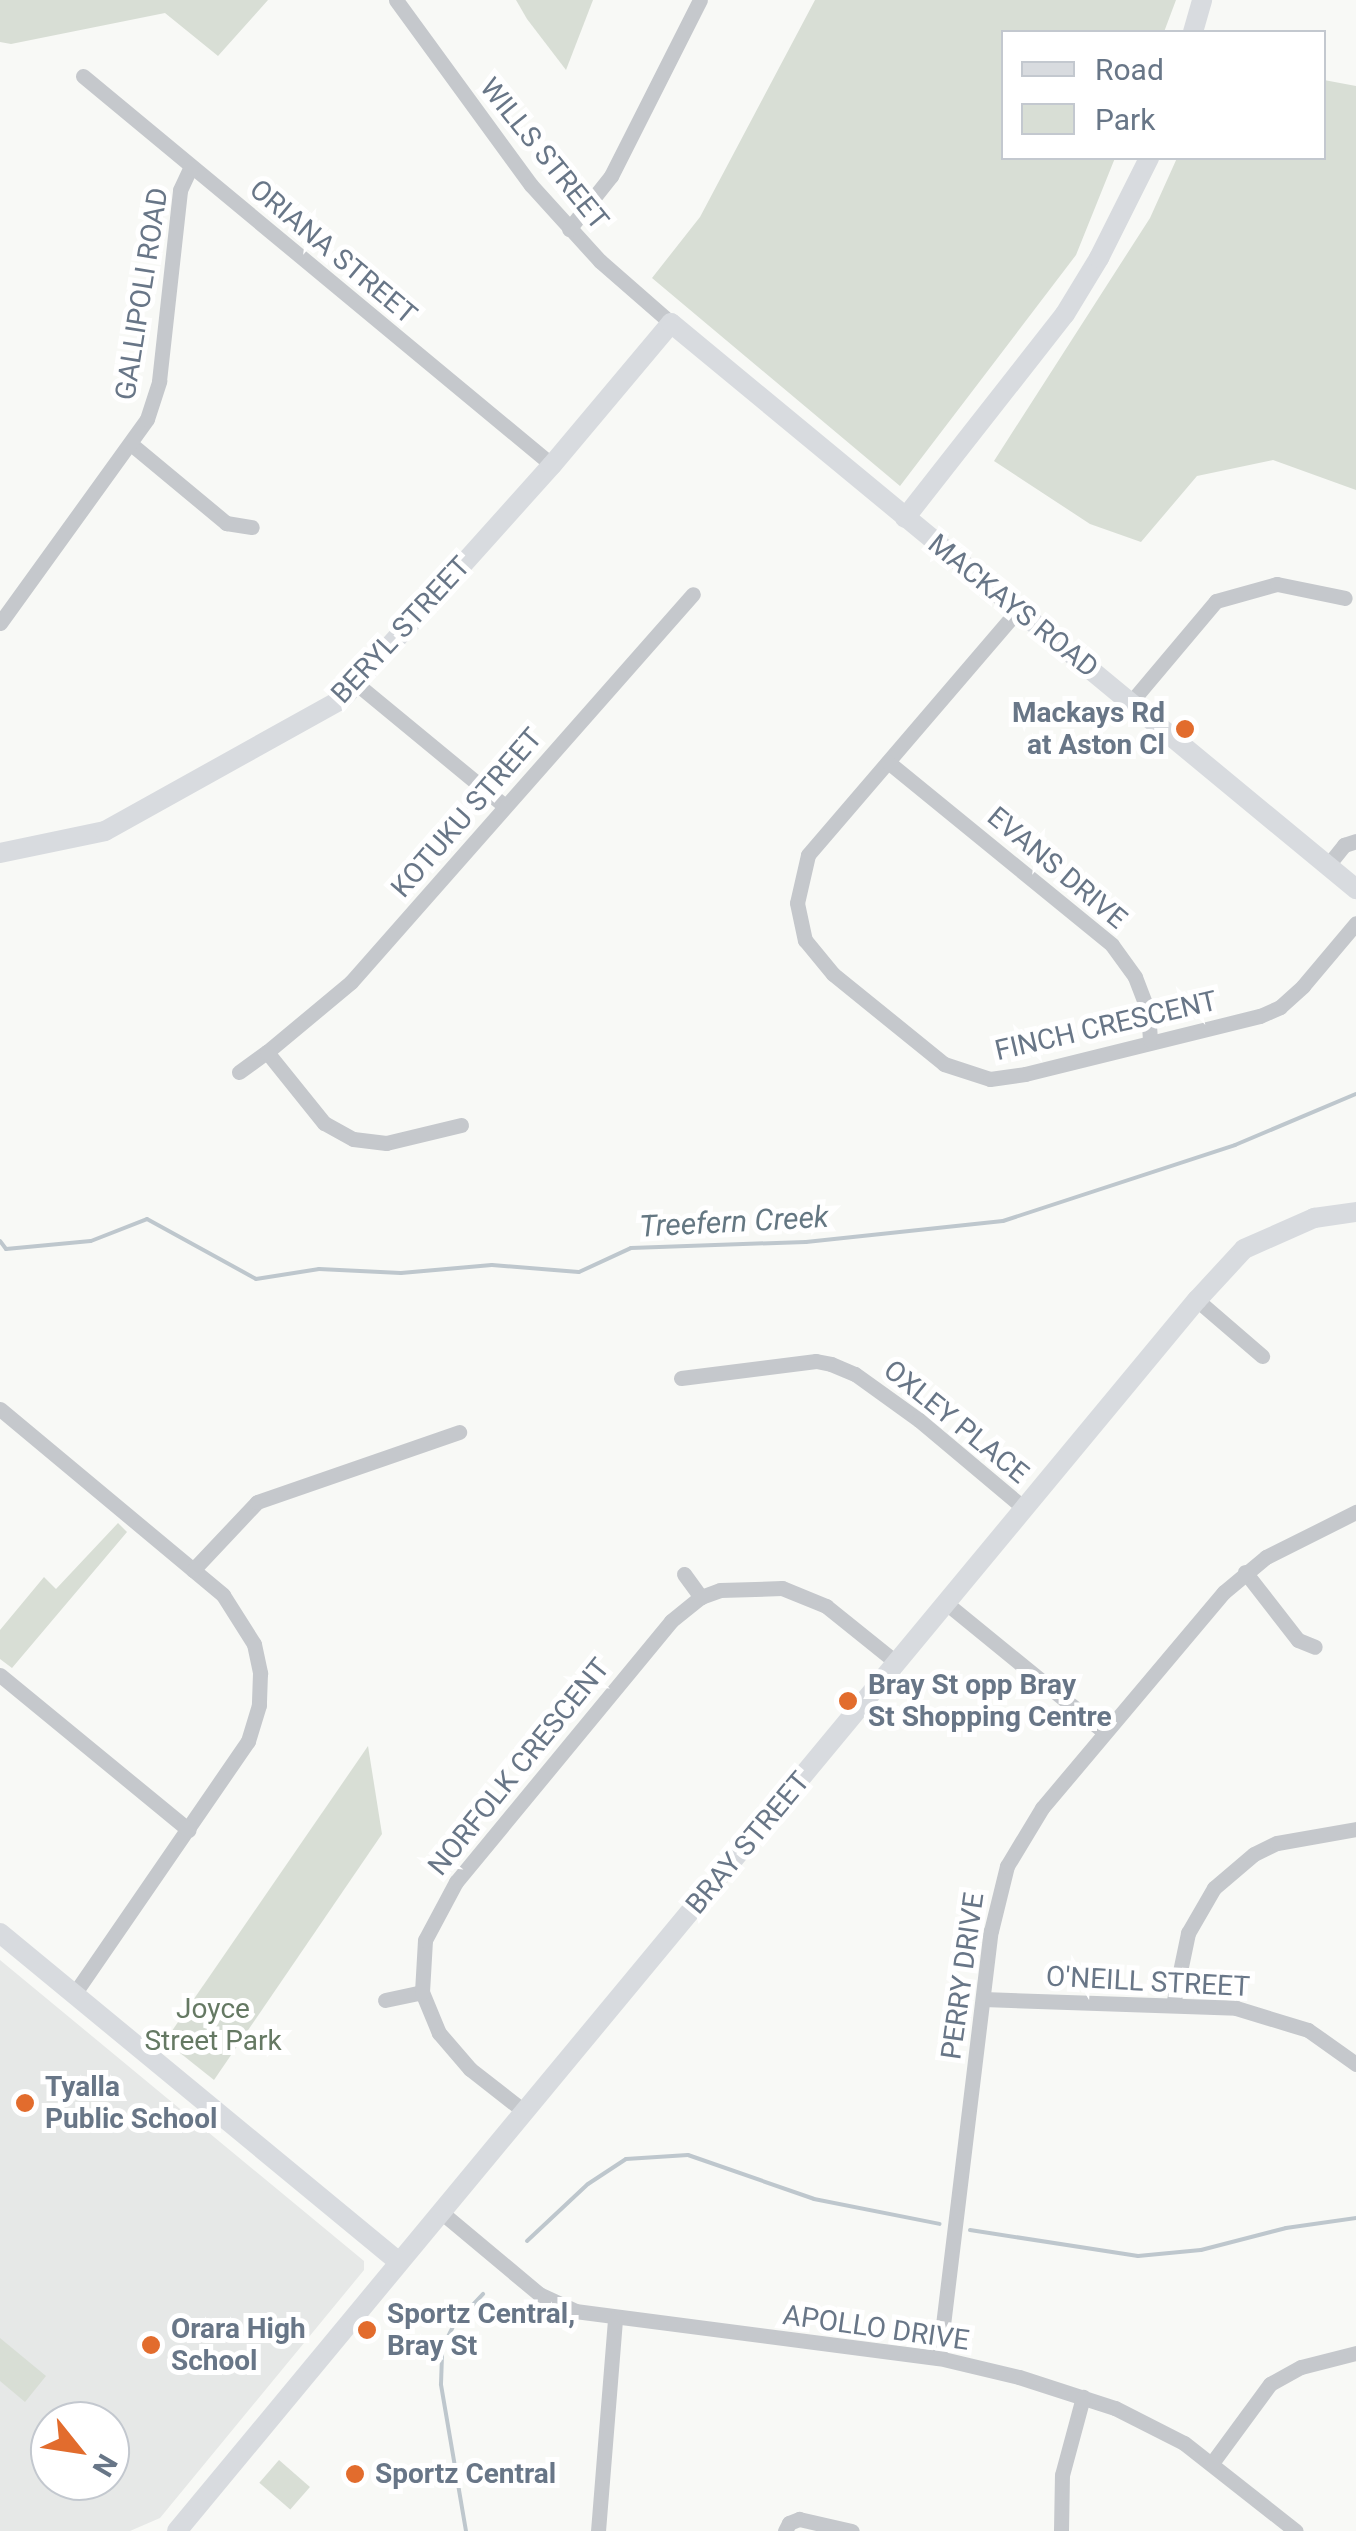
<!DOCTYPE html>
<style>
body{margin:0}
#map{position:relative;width:1356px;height:2531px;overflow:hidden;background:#f8f9f6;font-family:Roboto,sans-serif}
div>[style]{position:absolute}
.built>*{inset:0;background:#e6e8e7}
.green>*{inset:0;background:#d8ded5;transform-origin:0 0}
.stream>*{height:4px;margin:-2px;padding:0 2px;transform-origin:2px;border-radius:2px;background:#bec7cd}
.street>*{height:15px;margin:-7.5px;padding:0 7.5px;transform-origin:7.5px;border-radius:7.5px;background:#c5c8cc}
.secondary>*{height:20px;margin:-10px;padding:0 10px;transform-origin:10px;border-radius:10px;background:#d8dbdf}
.dots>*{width:28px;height:28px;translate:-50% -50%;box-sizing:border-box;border:5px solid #fff;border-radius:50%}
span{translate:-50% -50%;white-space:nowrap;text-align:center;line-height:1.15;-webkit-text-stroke:10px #fff;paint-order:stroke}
.street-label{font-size:28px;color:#687687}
.poi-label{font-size:28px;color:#687687;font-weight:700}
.right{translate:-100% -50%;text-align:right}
.left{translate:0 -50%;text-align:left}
.park-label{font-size:28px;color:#657963}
.water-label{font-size:30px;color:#647782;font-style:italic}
.legend{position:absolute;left:1001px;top:30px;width:325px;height:130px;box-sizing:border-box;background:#fff;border:2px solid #c3c8cf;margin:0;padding:12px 18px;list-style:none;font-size:30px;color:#687687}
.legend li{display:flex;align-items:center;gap:20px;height:50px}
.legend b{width:50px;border:2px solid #c3c8cf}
.north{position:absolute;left:30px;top:2401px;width:100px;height:100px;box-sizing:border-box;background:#fff;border:2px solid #c3c8cf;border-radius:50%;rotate:120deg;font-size:28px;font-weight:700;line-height:40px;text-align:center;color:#687687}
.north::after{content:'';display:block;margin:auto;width:35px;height:45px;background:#e26c2d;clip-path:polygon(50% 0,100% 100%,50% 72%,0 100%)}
</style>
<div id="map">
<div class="built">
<i style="clip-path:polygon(evenodd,0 1960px,364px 2261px,364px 2270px,160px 2518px,130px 2531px,0 2531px,0 1960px,50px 2421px,110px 2421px,110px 2481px,50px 2481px,50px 2421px)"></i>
</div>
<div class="green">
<i style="clip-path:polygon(0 0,268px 0,218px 56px,165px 13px,11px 44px,0 42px)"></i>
<i style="clip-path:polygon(516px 0,593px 0,566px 70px,527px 19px)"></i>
<i style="clip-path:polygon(815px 0,1176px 0,1164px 32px,1004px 32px,1004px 158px,1115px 158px,1076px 255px,900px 486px,652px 278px,700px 217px)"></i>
<i style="clip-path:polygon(1324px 80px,1356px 86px,1356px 490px,1273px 460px,1197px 476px,1141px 542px,1090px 524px,994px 461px,1150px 218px,1177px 158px,1324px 158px)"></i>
<i style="clip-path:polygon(118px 1523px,127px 1532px,12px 1668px,0 1659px,0 1630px,44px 1577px,56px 1589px)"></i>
<i style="clip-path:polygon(368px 1746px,382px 1834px,214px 2080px,165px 2041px)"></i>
<i style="clip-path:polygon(0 2338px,46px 2376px,25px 2402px,0 2381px)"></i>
<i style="left:279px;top:2460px;width:41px;height:30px;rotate:41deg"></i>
</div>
<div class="stream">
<i style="left:0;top:1241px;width:10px;rotate:53deg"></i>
<i style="left:6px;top:1249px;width:85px;rotate:-5.4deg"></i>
<i style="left:91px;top:1241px;width:60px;rotate:-21.4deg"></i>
<i style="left:147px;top:1219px;width:124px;rotate:28.8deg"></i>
<i style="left:256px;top:1279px;width:64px;rotate:-9deg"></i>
<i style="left:319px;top:1269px;width:82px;rotate:2.8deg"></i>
<i style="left:401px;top:1273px;width:91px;rotate:-5deg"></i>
<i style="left:492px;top:1265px;width:87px;rotate:4.6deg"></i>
<i style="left:579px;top:1272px;width:57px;rotate:-24.8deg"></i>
<i style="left:631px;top:1248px;width:175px;rotate:-2deg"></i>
<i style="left:806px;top:1242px;width:198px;rotate:-6.1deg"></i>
<i style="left:1003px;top:1221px;width:244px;rotate:-18.1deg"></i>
<i style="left:1235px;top:1145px;width:131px;rotate:-22.9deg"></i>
<i style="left:970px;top:2230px;width:170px;rotate:8.8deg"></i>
<i style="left:1138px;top:2256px;width:63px;rotate:-5.4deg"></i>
<i style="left:1201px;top:2250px;width:88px;rotate:-14.5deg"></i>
<i style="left:1286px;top:2228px;width:71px;rotate:-8.1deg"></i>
<i style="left:527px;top:2241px;width:83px;rotate:-43.1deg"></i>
<i style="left:588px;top:2184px;width:45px;rotate:-33.3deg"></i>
<i style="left:626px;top:2159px;width:62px;rotate:-3.7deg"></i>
<i style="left:688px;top:2155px;width:133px;rotate:19.2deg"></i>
<i style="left:814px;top:2199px;width:128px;rotate:11.2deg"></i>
<i style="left:466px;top:2531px;width:149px;rotate:-99.7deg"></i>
<i style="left:441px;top:2384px;width:35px;rotate:-88deg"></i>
<i style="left:442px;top:2349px;width:25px;rotate:-64deg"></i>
<i style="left:453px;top:2326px;width:44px;rotate:-46.8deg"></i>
</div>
<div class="street">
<i style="left:396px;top:0;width:229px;rotate:53.9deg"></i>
<i style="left:531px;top:185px;width:103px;rotate:47.8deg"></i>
<i style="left:600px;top:261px;width:94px;rotate:41.1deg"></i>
<i style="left:83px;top:76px;width:609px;rotate:39.67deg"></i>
<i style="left:569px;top:229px;width:68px;rotate:-51.6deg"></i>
<i style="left:611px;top:176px;width:197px;rotate:-63.2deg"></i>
<i style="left:131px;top:444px;width:124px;rotate:39.7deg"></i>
<i style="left:226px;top:523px;width:26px;rotate:9deg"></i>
<i style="left:1017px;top:611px;width:321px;rotate:130.6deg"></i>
<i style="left:808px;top:855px;width:49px;rotate:102.9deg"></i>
<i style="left:797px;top:903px;width:38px;rotate:78deg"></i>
<i style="left:805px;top:940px;width:44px;rotate:50.5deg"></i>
<i style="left:833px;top:974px;width:143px;rotate:39deg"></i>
<i style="left:944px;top:1064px;width:48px;rotate:18.1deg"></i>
<i style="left:990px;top:1079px;width:35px;rotate:-8deg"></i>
<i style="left:1025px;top:1074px;width:242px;rotate:-13.9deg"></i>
<i style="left:1260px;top:1016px;width:22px;rotate:-24deg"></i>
<i style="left:1280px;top:1007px;width:31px;rotate:-42deg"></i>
<i style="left:1303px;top:986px;width:82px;rotate:-49.9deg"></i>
<i style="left:0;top:623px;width:251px;rotate:-54.2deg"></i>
<i style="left:147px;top:419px;width:40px;rotate:-72deg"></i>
<i style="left:159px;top:381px;width:192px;rotate:-83.7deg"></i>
<i style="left:180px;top:190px;width:26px;rotate:-65deg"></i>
<i style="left:358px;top:685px;width:190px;rotate:39.5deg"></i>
<i style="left:1131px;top:702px;width:132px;rotate:-49.9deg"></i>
<i style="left:1216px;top:601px;width:63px;rotate:-15.6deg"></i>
<i style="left:1277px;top:584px;width:69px;rotate:11.6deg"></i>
<i style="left:888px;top:762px;width:289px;rotate:39.2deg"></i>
<i style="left:1112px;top:945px;width:39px;rotate:54deg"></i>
<i style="left:1135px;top:977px;width:36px;rotate:69deg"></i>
<i style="left:1148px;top:1011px;width:29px;rotate:86deg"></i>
<i style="left:1328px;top:865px;width:26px;rotate:-51deg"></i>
<i style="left:1344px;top:845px;width:13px;rotate:-18deg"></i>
<i style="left:239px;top:1072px;width:34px;rotate:-36deg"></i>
<i style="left:461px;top:1125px;width:77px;rotate:166.5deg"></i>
<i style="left:386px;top:1143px;width:33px;rotate:-173deg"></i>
<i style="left:353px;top:1139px;width:33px;rotate:-151deg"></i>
<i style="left:324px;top:1123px;width:91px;rotate:-128.8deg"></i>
<i style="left:267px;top:1052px;width:109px;rotate:-39.8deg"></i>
<i style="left:351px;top:982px;width:517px;rotate:-48.61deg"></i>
<i style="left:1197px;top:1300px;width:86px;rotate:40.7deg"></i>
<i style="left:681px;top:1378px;width:136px;rotate:-7.2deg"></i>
<i style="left:816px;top:1361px;width:15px;rotate:11deg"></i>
<i style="left:831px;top:1364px;width:26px;rotate:23deg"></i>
<i style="left:855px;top:1374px;width:79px;rotate:35.7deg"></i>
<i style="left:919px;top:1420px;width:137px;rotate:40deg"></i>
<i style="left:0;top:1409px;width:290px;rotate:39.8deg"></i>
<i style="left:223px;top:1595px;width:58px;rotate:57.7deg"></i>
<i style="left:254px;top:1644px;width:30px;rotate:78deg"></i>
<i style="left:260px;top:1673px;width:32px;rotate:92deg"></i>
<i style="left:259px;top:1705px;width:38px;rotate:107deg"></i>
<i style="left:248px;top:1741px;width:307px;rotate:124.5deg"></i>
<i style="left:193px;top:1570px;width:93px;rotate:-46.7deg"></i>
<i style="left:257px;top:1502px;width:214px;rotate:-19.1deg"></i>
<i style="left:1245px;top:1572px;width:86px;rotate:52.1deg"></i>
<i style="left:1298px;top:1640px;width:18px;rotate:22deg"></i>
<i style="left:684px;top:1574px;width:29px;rotate:54deg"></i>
<i style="left:946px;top:1603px;width:204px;rotate:39.2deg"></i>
<i style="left:0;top:1675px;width:244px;rotate:39.4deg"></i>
<i style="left:983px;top:1999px;width:253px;rotate:2deg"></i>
<i style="left:1236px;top:2008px;width:75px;rotate:17deg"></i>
<i style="left:1308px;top:2030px;width:59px;rotate:35.3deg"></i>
<i style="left:385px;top:2000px;width:38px;rotate:-12deg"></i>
<i style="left:1173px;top:2005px;width:74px;rotate:-78.2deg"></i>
<i style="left:1188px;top:1933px;width:52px;rotate:-60deg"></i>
<i style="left:1214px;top:1888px;width:52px;rotate:-40.4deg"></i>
<i style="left:1254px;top:1854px;width:25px;rotate:-26deg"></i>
<i style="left:1277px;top:1843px;width:80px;rotate:-10deg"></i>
<i style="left:525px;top:2112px;width:70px;rotate:-142deg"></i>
<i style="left:470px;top:2069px;width:48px;rotate:-130.7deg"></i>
<i style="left:439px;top:2033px;width:44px;rotate:-112.5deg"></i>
<i style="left:422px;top:1992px;width:52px;rotate:-86.7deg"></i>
<i style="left:425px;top:1940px;width:66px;rotate:-61.9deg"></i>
<i style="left:456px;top:1882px;width:338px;rotate:-50.5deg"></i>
<i style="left:671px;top:1621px;width:38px;rotate:-39deg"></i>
<i style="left:701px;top:1597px;width:20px;rotate:-20deg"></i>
<i style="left:720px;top:1590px;width:62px;rotate:-1.8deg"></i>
<i style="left:782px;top:1588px;width:48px;rotate:22.2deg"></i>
<i style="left:826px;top:1606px;width:91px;rotate:38.8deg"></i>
<i style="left:441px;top:2212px;width:128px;rotate:39.9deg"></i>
<i style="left:539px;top:2294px;width:40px;rotate:25deg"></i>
<i style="left:575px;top:2311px;width:367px;rotate:7.4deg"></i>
<i style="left:939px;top:2358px;width:82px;rotate:13.4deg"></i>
<i style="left:1019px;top:2377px;width:101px;rotate:17.9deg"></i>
<i style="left:1115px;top:2408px;width:77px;rotate:26.9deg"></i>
<i style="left:1184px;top:2443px;width:142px;rotate:38.2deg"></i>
<i style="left:939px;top:2358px;width:430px;rotate:-83.1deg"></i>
<i style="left:991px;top:1931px;width:67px;rotate:-76.2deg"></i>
<i style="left:1007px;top:1866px;width:68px;rotate:-58.9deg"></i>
<i style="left:1042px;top:1808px;width:282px;rotate:-49.9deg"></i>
<i style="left:1224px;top:1592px;width:55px;rotate:-39.8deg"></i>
<i style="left:1266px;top:1557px;width:101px;rotate:-26.6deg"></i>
<i style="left:1212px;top:2463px;width:98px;rotate:-53.7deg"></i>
<i style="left:1270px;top:2384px;width:35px;rotate:-29deg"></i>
<i style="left:1301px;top:2367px;width:57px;rotate:-14.3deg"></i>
<i style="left:598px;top:2531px;width:213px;rotate:-85.4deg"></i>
<i style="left:785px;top:2531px;width:9px;rotate:-63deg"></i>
<i style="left:789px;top:2523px;width:11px;rotate:-22deg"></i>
<i style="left:799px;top:2519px;width:54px;rotate:12.8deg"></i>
<i style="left:1061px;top:2531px;width:56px;rotate:-89deg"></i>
<i style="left:1062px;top:2475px;width:81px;rotate:-74.9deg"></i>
</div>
<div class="secondary">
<i style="left:1193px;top:32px;width:33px;rotate:-74deg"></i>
<i style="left:905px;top:518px;width:259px;rotate:-51.9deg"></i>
<i style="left:1065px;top:314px;width:66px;rotate:-58.7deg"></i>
<i style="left:1099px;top:258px;width:112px;rotate:-63.4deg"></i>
<i style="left:0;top:853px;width:107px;rotate:-11.8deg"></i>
<i style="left:105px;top:831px;width:271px;rotate:-29.1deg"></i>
<i style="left:342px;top:699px;width:314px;rotate:-48.1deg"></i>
<i style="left:552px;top:465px;width:185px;rotate:-50deg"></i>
<i style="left:671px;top:323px;width:889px;rotate:39.57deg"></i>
<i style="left:0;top:1933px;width:517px;rotate:39.51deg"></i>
<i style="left:177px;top:2531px;width:1599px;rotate:-50.36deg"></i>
<i style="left:1197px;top:1300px;width:69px;rotate:-47.3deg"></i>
<i style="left:1244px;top:1249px;width:77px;rotate:-23.9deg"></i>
<i style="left:1314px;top:1218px;width:42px;rotate:-8.1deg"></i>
</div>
<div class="dots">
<i style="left:1185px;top:729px;background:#e26c2d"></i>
<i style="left:848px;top:1701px;background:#e26c2d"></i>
<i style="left:25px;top:2103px;background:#e26c2d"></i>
<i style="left:367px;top:2330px;background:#e26c2d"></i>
<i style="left:151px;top:2345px;background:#e26c2d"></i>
<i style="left:355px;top:2474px;background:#e26c2d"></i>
</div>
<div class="street-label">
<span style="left:544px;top:154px;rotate:51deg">WILLS STREET</span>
<span style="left:333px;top:252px;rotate:40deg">ORIANA STREET</span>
<span style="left:142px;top:294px;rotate:-81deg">GALLIPOLI ROAD</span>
<span style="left:1013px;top:606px;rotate:39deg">MACKAYS ROAD</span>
<span style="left:401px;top:630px;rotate:-47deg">BERYL STREET</span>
<span style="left:467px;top:813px;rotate:-49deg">KOTUKU STREET</span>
<span style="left:1057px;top:868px;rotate:40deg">EVANS DRIVE</span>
<span style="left:1106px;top:1026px;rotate:-13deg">FINCH CRESCENT</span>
<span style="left:956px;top:1422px;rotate:39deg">OXLEY PLACE</span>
<span style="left:519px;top:1767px;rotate:-51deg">NORFOLK CRESCENT</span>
<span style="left:748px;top:1843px;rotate:-50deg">BRAY STREET</span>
<span style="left:963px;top:1976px;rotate:-82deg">PERRY DRIVE</span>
<span style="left:1148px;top:1982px;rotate:3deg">O'NEILL STREET</span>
<span style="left:876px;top:2328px;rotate:8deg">APOLLO DRIVE</span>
</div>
<div class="poi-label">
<span class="right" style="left:1165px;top:729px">Mackays Rd<br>at Aston Cl</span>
<span class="left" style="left:868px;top:1701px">Bray St opp Bray<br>St Shopping Centre</span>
<span class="left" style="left:45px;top:2103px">Tyalla<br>Public School</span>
<span class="left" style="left:387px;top:2330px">Sportz Central,<br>Bray St</span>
<span class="left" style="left:171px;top:2345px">Orara High<br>School</span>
<span class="left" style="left:375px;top:2474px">Sportz Central</span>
</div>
<div class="park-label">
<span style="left:213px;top:2025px">Joyce<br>Street Park</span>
</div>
<div class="water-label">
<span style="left:734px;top:1222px;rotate:-3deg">Treefern Creek</span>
</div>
<ul class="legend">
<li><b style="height:12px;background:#d8dbdf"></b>Road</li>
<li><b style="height:28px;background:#d8ded5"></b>Park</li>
</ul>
<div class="north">N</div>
</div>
